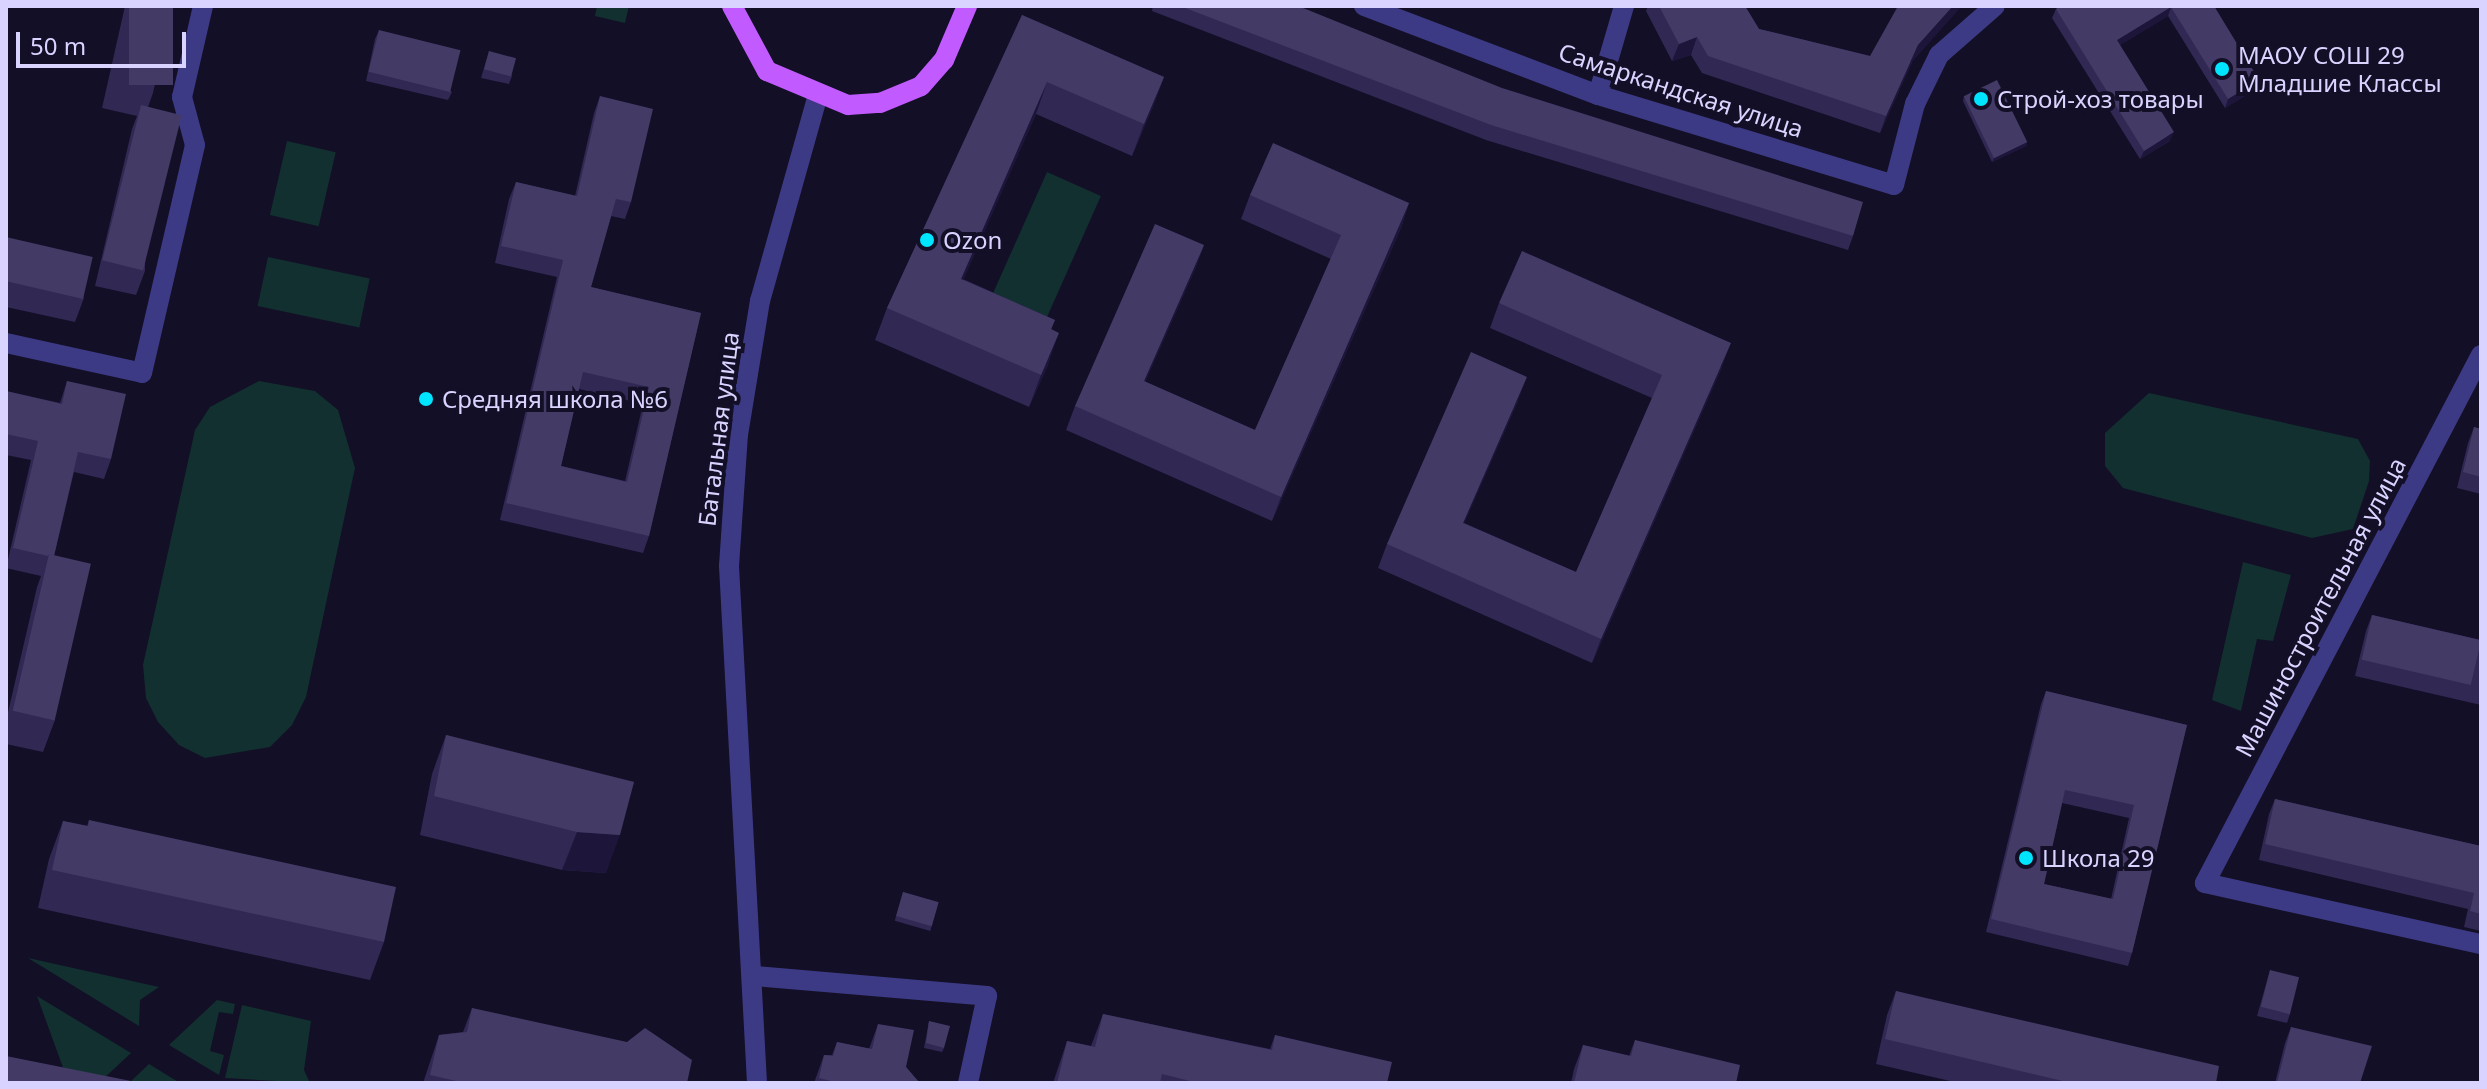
<!DOCTYPE html>
<meta charset="utf-8">
<style>
body{margin:0}
#map{position:relative;width:2487px;height:1089px;overflow:hidden;background:#130f26;font-family:"Noto Sans",sans-serif}
div>[style]{position:absolute}
.green>*{inset:0;background:#12302f;transform-origin:0 0}
.minor>*{height:20px;margin:-10px;padding:0 10px;transform-origin:10px;border-radius:10px;background:#3d3a85}
.primary>*{height:20px;margin:-10px;padding:0 10px;transform-origin:10px;border-radius:10px;background:#c25bff}
.wall>*{inset:0;background:#312854;transform-origin:0 0}
.shaded-wall>*{inset:0;background:#1d163a}
.building>*{inset:0;background:#433a66;transform-origin:0 0}
.dots>*{width:22px;height:22px;translate:-50% -50%;box-sizing:border-box;border:4px solid #130f26;border-radius:50%}
span{translate:-50% -50%;white-space:nowrap;text-align:center;line-height:1.15;-webkit-text-stroke:8px #130f26;paint-order:stroke}
.poi-label{font-size:24px;color:#d9d4ff}
.left{translate:0 -50%;text-align:left}
.street-label{font-size:24px;color:#d9d4ff}
.frame{position:absolute;inset:0;border:8px solid #d9d4ff;pointer-events:none}
.scale{position:absolute;left:16px;top:32px;width:170px;height:36px;box-sizing:border-box;border:4px solid #d9d4ff;border-top:0;padding-left:10px;font-size:24px;line-height:28px;white-space:nowrap;color:#d9d4ff;-webkit-text-stroke:6px #130f26;paint-order:stroke}
</style>
<div id="map">
<div class="green">
<i style="clip-path:polygon(597px 6px,629px 6px,625px 23px,595px 16px)"></i>
<i style="left:287px;top:141px;width:50px;height:76px;rotate:13deg"></i>
<i style="left:1047px;top:172px;width:59px;height:133px;rotate:24deg"></i>
<i style="left:268px;top:257px;width:104px;height:50px;rotate:12deg"></i>
<i style="clip-path:polygon(259px 381px,315px 391px,338px 410px,355px 468px,306px 697px,292px 725px,270px 747px,205px 758px,179px 745px,158px 722px,146px 698px,143px 665px,195px 430px,210px 407px)"></i>
<i style="clip-path:polygon(2149px 393px,2358px 439px,2370px 461px,2369px 481px,2353px 529px,2312px 538px,2123px 488px,2105px 466px,2105px 433px)"></i>
<i style="clip-path:polygon(2243px 562px,2291px 575px,2273px 641px,2257px 639px,2241px 711px,2212px 700px)"></i>
<i style="clip-path:polygon(28px 958px,159px 987px,140px 1000px,139px 1026px)"></i>
<i style="clip-path:polygon(37px 996px,131px 1053px,101px 1081px,65px 1073px)"></i>
<i style="clip-path:polygon(217px 1000px,235px 1004px,233px 1014px,219px 1012px,210px 1051px,224px 1055px,219px 1075px,169px 1045px)"></i>
<i style="clip-path:polygon(242px 1005px,311px 1021px,304px 1070px,310px 1083px,225px 1078px)"></i>
<i style="clip-path:polygon(149px 1064px,180px 1083px,129px 1083px)"></i>
</div>
<div class="minor">
<i style="left:1364px;top:6px;width:250px;rotate:20.8deg"></i>
<i style="left:1598px;top:95px;width:309px;rotate:16.9deg"></i>
<i style="left:1894px;top:185px;width:84px;rotate:-75.5deg"></i>
<i style="left:1915px;top:104px;width:55px;rotate:-63.9deg"></i>
<i style="left:1939px;top:55px;width:74px;rotate:-41.2deg"></i>
<i style="left:1598px;top:95px;width:93px;rotate:-73.7deg"></i>
<i style="left:6px;top:343px;width:139px;rotate:12.4deg"></i>
<i style="left:142px;top:373px;width:234px;rotate:-76.9deg"></i>
<i style="left:195px;top:145px;width:50px;rotate:-105.2deg"></i>
<i style="left:182px;top:97px;width:93px;rotate:-77deg"></i>
<i style="left:2481px;top:355px;width:596px;rotate:117.6deg"></i>
<i style="left:2205px;top:883px;width:283px;rotate:12.5deg"></i>
<i style="left:755px;top:976px;width:233px;rotate:4.9deg"></i>
<i style="left:987px;top:996px;width:89px;rotate:102.3deg"></i>
<i style="left:757px;top:1083px;width:518px;rotate:-93.1deg"></i>
<i style="left:729px;top:566px;width:131px;rotate:-86.1deg"></i>
<i style="left:738px;top:435px;width:136px;rotate:-80.7deg"></i>
<i style="left:760px;top:301px;width:211px;rotate:-74.3deg"></i>
</div>
<div class="primary">
<i style="left:732px;top:6px;width:74px;rotate:61.7deg"></i>
<i style="left:767px;top:71px;width:88px;rotate:22.8deg"></i>
<i style="left:848px;top:105px;width:32px;rotate:-4deg"></i>
<i style="left:880px;top:103px;width:44px;rotate:-22.5deg"></i>
<i style="left:921px;top:86px;width:35px;rotate:-49deg"></i>
<i style="left:944px;top:60px;width:59px;rotate:-66.9deg"></i>
</div>
<div class="wall">
<i style="clip-path:polygon(125px 6px,173px 6px,153px 93px,148px 107px,145px 271px,136px 295px,95px 286px,132px 129px,137px 116px,102px 108px)"></i>
<i style="clip-path:polygon(1153px 6px,1298px 6px,1853px 236px,1848px 250px,1486px 140px,1152px 11px)"></i>
<i style="clip-path:polygon(1648px 6px,1745px 6px,1759px 29px,1870px 56px,1912px 62px,1880px 133px,1702px 73px,1691px 55px,1672px 61px,1646px 11px)"></i>
<i style="clip-path:polygon(2214px 6px,2259px 80px,2256px 89px,2225px 108px,2168px 16px,2120px 45px,2170px 141px,2140px 159px,2052px 18px,2056px 9px)"></i>
<i style="clip-path:polygon(1022px 15px,1164px 77px,1152px 109px,1132px 156px,1036px 114px,963px 279px,1055px 320px,1051px 330px,1048px 365px,1029px 407px,875px 340px,887px 308px)"></i>
<i style="clip-path:polygon(379px 30px,452px 92px,448px 100px,366px 81px,375px 39px)"></i>
<i style="clip-path:polygon(489px 51px,512px 76px,509px 84px,481px 78px)"></i>
<i style="clip-path:polygon(evenodd,600px 96px,631px 202px,625px 219px,611px 216px,591px 287px,701px 313px,649px 536px,643px 553px,500px 520px,557px 277px,495px 263px,509px 199px,516px 182px,575px 196px,594px 113px,600px 96px,579px 389px,643px 404px,625px 481px,561px 466px,579px 389px)"></i>
<i style="clip-path:polygon(1964px 96px,2027px 142px,2026px 146px,1992px 162px,1963px 101px)"></i>
<i style="clip-path:polygon(1250px 195px,1409px 203px,1401px 228px,1272px 521px,1066px 430px,1075px 406px,1204px 245px,1195px 269px,1145px 382px,1255px 430px,1331px 259px,1241px 219px)"></i>
<i style="clip-path:polygon(6px 237px,84px 298px,75px 322px,6px 307px)"></i>
<i style="clip-path:polygon(1499px 303px,1722px 367px,1592px 663px,1378px 568px,1387px 544px,1518px 401px,1464px 523px,1576px 572px,1652px 398px,1490px 328px)"></i>
<i style="clip-path:polygon(67px 381px,111px 459px,104px 479px,74px 472px,54px 556px,55px 720px,43px 752px,6px 744px,6px 721px,37px 587px,41px 576px,6px 568px,31px 460px,6px 455px,6px 391px,60px 403px)"></i>
<i style="clip-path:polygon(2474px 427px,2481px 429px,2481px 494px,2457px 488px,2468px 443px)"></i>
<i style="clip-path:polygon(2372px 615px,2481px 640px,2481px 705px,2355px 676px,2366px 631px)"></i>
<i style="clip-path:polygon(evenodd,2046px 691px,2187px 725px,2132px 953px,2128px 966px,1986px 932px,2041px 704px,2046px 691px,2062px 803px,2129px 818px,2111px 899px,2044px 884px,2062px 803px)"></i>
<i style="clip-path:polygon(446px 735px,634px 782px,606px 873px,562px 870px,420px 835px,432px 774px)"></i>
<i style="clip-path:polygon(2275px 799px,2481px 846px,2481px 931px,2464px 927px,2468px 909px,2259px 860px,2269px 814px)"></i>
<i style="clip-path:polygon(89px 820px,384px 942px,370px 980px,38px 908px,49px 859px,63px 821px,87px 826px)"></i>
<i style="left:903px;top:892px;width:37px;height:30px;rotate:16deg"></i>
<i style="clip-path:polygon(2270px 970px,2290px 1014px,2287px 1023px,2257px 1016px)"></i>
<i style="clip-path:polygon(1896px 991px,2216px 1083px,1959px 1083px,1876px 1064px,1887px 1015px)"></i>
<i style="clip-path:polygon(472px 1008px,687px 1083px,423px 1083px,439px 1035px,463px 1032px)"></i>
<i style="clip-path:polygon(1103px 1014px,1270px 1049px,1275px 1035px,1387px 1083px,1053px 1083px,1067px 1041px,1091px 1046px)"></i>
<i style="clip-path:polygon(929px 1021px,944px 1048px,942px 1052px,924px 1048px)"></i>
<i style="clip-path:polygon(878px 1024px,906px 1067px,918px 1081px,918px 1083px,814px 1083px,824px 1055px,832px 1055px,837px 1042px,869px 1049px)"></i>
<i style="clip-path:polygon(2291px 1027px,2360px 1083px,2275px 1083px,2285px 1043px)"></i>
<i style="clip-path:polygon(1635px 1040px,1736px 1083px,1571px 1083px,1574px 1069px,1583px 1045px,1629px 1056px)"></i>
</div>
<div class="shaded-wall">
<i style="clip-path:polygon(1953px 6px,1962px 6px,1912px 62px,1880px 133px,1886px 116px,1918px 45px)"></i>
<i style="clip-path:polygon(2171px 7px,2168px 16px,2114px 49px,2117px 40px)"></i>
<i style="clip-path:polygon(1697px 37px,1691px 55px,1672px 61px,1679px 44px)"></i>
<i style="clip-path:polygon(1164px 77px,1152px 109px,1132px 156px,1144px 124px)"></i>
<i style="clip-path:polygon(2259px 80px,2256px 89px,2225px 108px,2228px 99px)"></i>
<i style="clip-path:polygon(1047px 82px,1036px 114px,950px 311px,961px 279px)"></i>
<i style="clip-path:polygon(2174px 132px,2170px 141px,2140px 159px,2144px 151px)"></i>
<i style="clip-path:polygon(2027px 142px,2026px 146px,1992px 162px,1994px 158px)"></i>
<i style="clip-path:polygon(1409px 203px,1401px 228px,1272px 521px,1281px 497px)"></i>
<i style="clip-path:polygon(1204px 245px,1195px 269px,1135px 405px,1144px 381px)"></i>
<i style="clip-path:polygon(1059px 333px,1048px 365px,1029px 407px,1041px 375px)"></i>
<i style="clip-path:polygon(1731px 343px,1722px 367px,1592px 663px,1601px 639px)"></i>
<i style="clip-path:polygon(1527px 377px,1518px 401px,1454px 547px,1463px 523px)"></i>
<i style="clip-path:polygon(577px 832px,620px 835px,606px 873px,562px 870px)"></i>
</div>
<div class="building">
<i style="left:129px;top:6px;width:44px;height:79px"></i>
<i style="clip-path:polygon(1180px 6px,1298px 6px,1502px 88px,1863px 202px,1853px 236px,1491px 125px)"></i>
<i style="clip-path:polygon(1659px 6px,1745px 6px,1759px 29px,1870px 56px,1898px 6px,1953px 6px,1918px 45px,1886px 116px,1708px 56px,1697px 37px,1679px 44px)"></i>
<i style="clip-path:polygon(2060px 6px,2214px 6px,2259px 80px,2228px 99px,2171px 7px,2117px 40px,2174px 132px,2144px 151px,2056px 9px)"></i>
<i style="clip-path:polygon(1022px 15px,1164px 77px,1144px 124px,1047px 82px,961px 279px,1055px 320px,1051px 329px,1059px 333px,1041px 375px,887px 308px)"></i>
<i style="left:379px;top:30px;width:84px;height:43px;rotate:14deg"></i>
<i style="left:489px;top:51px;width:28px;height:19px;rotate:15deg"></i>
<i style="left:1997px;top:80px;width:69px;height:37px;rotate:64deg"></i>
<i style="clip-path:polygon(evenodd,600px 96px,653px 109px,631px 202px,616px 199px,591px 287px,701px 313px,649px 536px,506px 503px,563px 260px,501px 246px,516px 182px,577px 196px,600px 96px,583px 372px,649px 387px,627px 482px,561px 466px,583px 372px)"></i>
<i style="left:141px;top:105px;width:42px;height:160px;rotate:14deg"></i>
<i style="clip-path:polygon(1273px 143px,1409px 203px,1281px 497px,1075px 406px,1155px 224px,1204px 245px,1144px 381px,1255px 430px,1341px 235px,1250px 195px)"></i>
<i style="left:6px;top:237px;width:89px;height:43px;rotate:13deg"></i>
<i style="clip-path:polygon(1522px 251px,1731px 343px,1601px 639px,1387px 544px,1471px 352px,1527px 377px,1463px 523px,1576px 572px,1662px 375px,1499px 303px)"></i>
<i style="clip-path:polygon(67px 381px,126px 394px,111px 459px,78px 452px,54px 556px,49px 554px,48px 556px,13px 548px,38px 441px,6px 434px,6px 391px,62px 404px)"></i>
<i style="clip-path:polygon(2474px 427px,2481px 429px,2481px 477px,2463px 472px)"></i>
<i style="left:49px;top:554px;width:43px;height:161px;rotate:13deg"></i>
<i style="left:2372px;top:615px;width:112px;height:46px;rotate:13deg"></i>
<i style="clip-path:polygon(evenodd,2046px 691px,2187px 725px,2132px 953px,1991px 919px,2046px 691px,2065px 790px,2134px 805px,2113px 899px,2044px 884px,2065px 790px)"></i>
<i style="clip-path:polygon(446px 735px,634px 782px,620px 835px,577px 832px,434px 796px)"></i>
<i style="clip-path:polygon(2275px 799px,2481px 846px,2481px 914px,2470px 911px,2474px 893px,2265px 844px)"></i>
<i style="clip-path:polygon(89px 820px,396px 887px,384px 942px,52px 870px,63px 821px,88px 826px)"></i>
<i style="left:903px;top:892px;width:37px;height:25px;rotate:16deg"></i>
<i style="left:2270px;top:970px;width:30px;height:38px;rotate:14deg"></i>
<i style="clip-path:polygon(1896px 991px,2219px 1066px,2216px 1083px,2071px 1083px,1885px 1039px)"></i>
<i style="clip-path:polygon(472px 1008px,627px 1042px,645px 1028px,692px 1060px,687px 1083px,465px 1083px,430px 1075px,439px 1035px,467px 1032px)"></i>
<i style="clip-path:polygon(1103px 1014px,1272px 1050px,1275px 1035px,1392px 1062px,1387px 1083px,1198px 1083px,1162px 1074px,1160px 1083px,1057px 1083px,1067px 1041px,1095px 1047px)"></i>
<i style="clip-path:polygon(929px 1021px,950px 1026px,944px 1048px,926px 1043px)"></i>
<i style="clip-path:polygon(878px 1024px,914px 1030px,906px 1067px,918px 1081px,916px 1083px,831px 1083px,831px 1081px,819px 1078px,824px 1055px,833px 1056px,837px 1042px,872px 1049px)"></i>
<i style="clip-path:polygon(2291px 1027px,2372px 1046px,2360px 1083px,2277px 1083px)"></i>
<i style="clip-path:polygon(1635px 1040px,1740px 1065px,1736px 1083px,1574px 1083px,1583px 1045px,1631px 1056px)"></i>
<i style="clip-path:polygon(6px 1056px,141px 1083px,6px 1083px)"></i>
</div>
<div class="dots">
<i style="left:2222px;top:69px;background:#00e5ff"></i>
<i style="left:1981px;top:99px;background:#00e5ff"></i>
<i style="left:927px;top:240px;background:#00e5ff"></i>
<i style="left:426px;top:399px;background:#00e5ff"></i>
<i style="left:2026px;top:858px;background:#00e5ff"></i>
</div>
<div class="poi-label">
<span class="left" style="left:2238px;top:69px">МАОУ СОШ 29<br>Младшие Классы</span>
<span class="left" style="left:1997px;top:99px">Строй-хоз товары</span>
<span class="left" style="left:943px;top:240px">Ozon</span>
<span class="left" style="left:442px;top:399px">Средняя школа №6</span>
<span class="left" style="left:2042px;top:858px">Школа 29</span>
</div>
<div class="street-label">
<span style="left:1681px;top:90px;rotate:18deg">Самаркандская улица</span>
<span style="left:718px;top:429px;rotate:-83deg">Батальная улица</span>
<span style="left:2320px;top:607px;rotate:-62deg">Машиностроительная улица</span>
</div>
<div class="frame"></div>
<div class="scale">50 m</div>
</div>
